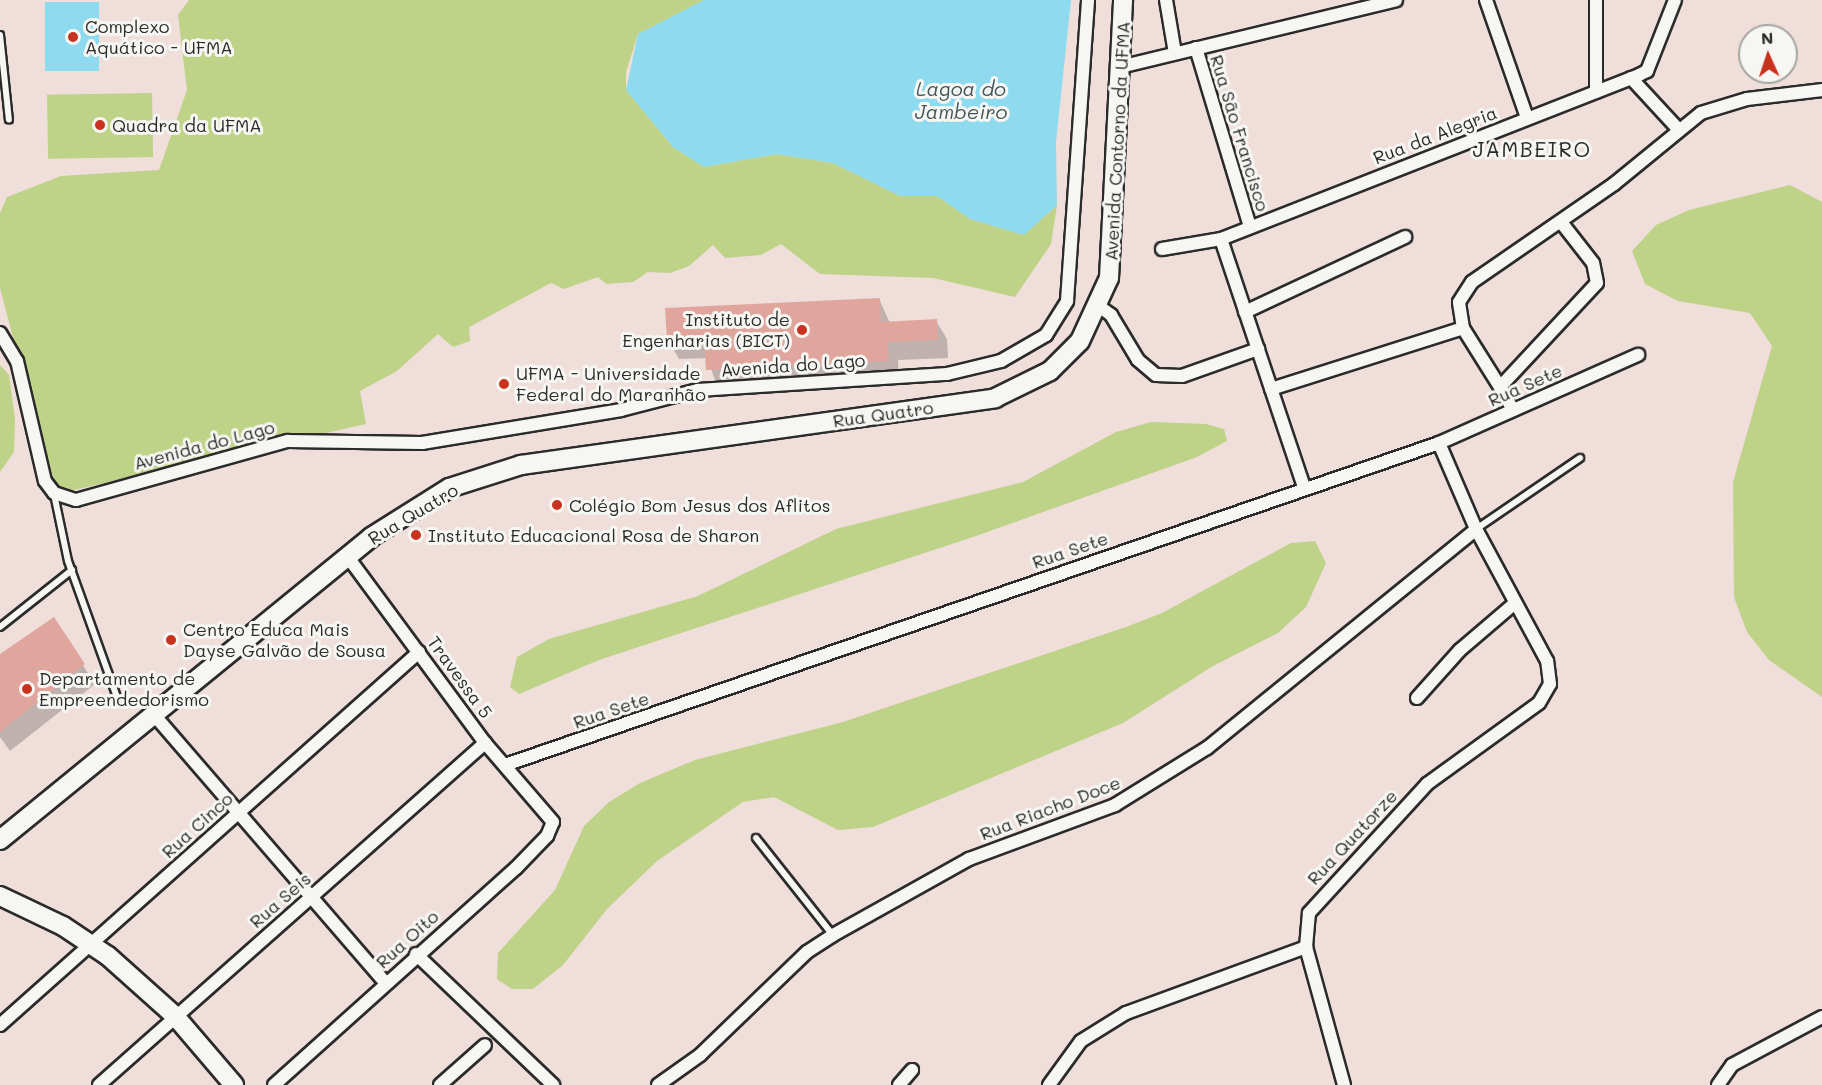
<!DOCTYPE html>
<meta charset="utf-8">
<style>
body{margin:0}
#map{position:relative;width:1822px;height:1085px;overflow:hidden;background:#efded9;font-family:Mali,sans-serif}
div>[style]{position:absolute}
.green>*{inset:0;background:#bed288;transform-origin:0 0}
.water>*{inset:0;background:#8edaef;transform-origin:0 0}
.shadow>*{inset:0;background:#0003}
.building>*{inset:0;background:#e0a69e}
.roads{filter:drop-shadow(2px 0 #2b2b2b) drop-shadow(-2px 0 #2b2b2b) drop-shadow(0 2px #2b2b2b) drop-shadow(0 -2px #2b2b2b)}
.lane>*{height:6px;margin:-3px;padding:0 3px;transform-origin:3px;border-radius:3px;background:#f6f6f2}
.street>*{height:12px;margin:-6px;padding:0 6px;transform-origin:6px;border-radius:6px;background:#f6f6f2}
.secondary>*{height:18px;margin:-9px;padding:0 9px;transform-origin:9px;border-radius:9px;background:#f6f6f2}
.dots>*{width:16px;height:16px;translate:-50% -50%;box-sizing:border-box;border:3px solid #f6f6f2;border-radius:50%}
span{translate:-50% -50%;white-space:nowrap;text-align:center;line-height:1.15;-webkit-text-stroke:6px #f6f6f2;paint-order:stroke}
.poi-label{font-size:18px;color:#2b2b2b}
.left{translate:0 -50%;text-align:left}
.right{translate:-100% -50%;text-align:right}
.street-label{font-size:18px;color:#2b2b2b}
.water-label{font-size:20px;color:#44575c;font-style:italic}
.quarter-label{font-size:21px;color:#2b2b2b;letter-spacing:1.5px}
.north{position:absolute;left:1738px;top:24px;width:60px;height:60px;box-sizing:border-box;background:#f6f6f2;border:2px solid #a5a5a2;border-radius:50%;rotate:357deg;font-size:16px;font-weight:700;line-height:24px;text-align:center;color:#2b2b2b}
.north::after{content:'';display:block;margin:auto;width:21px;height:27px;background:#c8321e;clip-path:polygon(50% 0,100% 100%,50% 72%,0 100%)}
</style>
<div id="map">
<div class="green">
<i style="clip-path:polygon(189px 0,704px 0,638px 34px,626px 72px,626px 90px,673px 147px,704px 167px,777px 154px,833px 163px,900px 196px,937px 196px,970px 219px,1024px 235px,1057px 205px,1051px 244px,1015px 297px,933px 278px,820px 274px,781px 244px,761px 255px,725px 258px,713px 245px,689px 266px,670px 273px,648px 272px,633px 282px,606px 284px,598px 277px,564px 289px,551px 283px,469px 327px,470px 341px,453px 347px,438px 334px,397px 371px,360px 391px,366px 424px,65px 492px,53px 481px,39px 436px,0 288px,0 213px,7px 197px,61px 176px,159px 170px,187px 90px,178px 15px)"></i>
<i style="left:152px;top:93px;width:64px;height:105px;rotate:89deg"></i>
<i style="clip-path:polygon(1790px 185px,1822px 202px,1822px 697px,1769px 660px,1747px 632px,1734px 597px,1733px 482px,1772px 346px,1750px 313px,1678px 301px,1645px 284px,1632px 251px,1656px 225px,1689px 210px)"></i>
<i style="clip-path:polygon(0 365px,9px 375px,15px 419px,14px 452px,0 472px)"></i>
<i style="clip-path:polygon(1151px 422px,1206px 424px,1224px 429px,1227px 441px,1197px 457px,976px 536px,599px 660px,519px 694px,510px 687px,517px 657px,549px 639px,698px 596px,836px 529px,1023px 482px,1116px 432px)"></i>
<i style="clip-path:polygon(1315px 541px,1326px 563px,1306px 607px,1278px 633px,1213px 666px,1123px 723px,873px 827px,838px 830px,774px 797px,743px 802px,657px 861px,607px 909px,563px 965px,533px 989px,512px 989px,497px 979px,498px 953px,555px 890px,584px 826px,609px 802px,640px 783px,695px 760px,843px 722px,1126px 627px,1162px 613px,1291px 543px)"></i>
</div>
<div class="water">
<i style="clip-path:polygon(704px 0,1071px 0,1056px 142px,1057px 205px,1024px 235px,970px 219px,937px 196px,900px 196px,833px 163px,777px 154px,704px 167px,673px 147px,626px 90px,638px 34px)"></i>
<i style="left:45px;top:2px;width:54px;height:69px"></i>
</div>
<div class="shadow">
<i style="clip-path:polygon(879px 299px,890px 323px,936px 321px,947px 339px,948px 358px,898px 360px,899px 380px,718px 388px,707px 358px,679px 359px,669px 341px)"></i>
<i style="clip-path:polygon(53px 619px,95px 684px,10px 751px,0 737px,0 656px)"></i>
</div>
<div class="building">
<i style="clip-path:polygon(880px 298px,881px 322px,937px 319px,938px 340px,888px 342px,889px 361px,706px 370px,704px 339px,667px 341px,665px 308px)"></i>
<i style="clip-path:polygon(54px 617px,85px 664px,0 732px,0 654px)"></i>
</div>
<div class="roads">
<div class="lane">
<i style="left:0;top:35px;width:85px;rotate:84deg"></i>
<i style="left:54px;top:494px;width:68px;rotate:78.2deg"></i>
<i style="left:68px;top:561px;width:145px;rotate:70.2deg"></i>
<i style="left:1476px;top:529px;width:126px;rotate:-34.3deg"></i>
<i style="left:0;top:627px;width:92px;rotate:-38.4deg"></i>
<i style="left:756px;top:838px;width:124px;rotate:51.6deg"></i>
</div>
<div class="street">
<i style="left:1166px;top:0;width:54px;rotate:80.4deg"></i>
<i style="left:1486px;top:0;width:125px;rotate:70.8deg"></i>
<i style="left:1596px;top:0;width:92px;rotate:90deg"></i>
<i style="left:1196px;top:48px;width:187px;rotate:73.2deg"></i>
<i style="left:1120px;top:67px;width:284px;rotate:-13.6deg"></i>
<i style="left:1631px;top:78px;width:71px;rotate:47.3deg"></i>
<i style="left:1221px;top:239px;width:262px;rotate:71.5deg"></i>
<i style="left:1162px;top:249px;width:60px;rotate:-9.6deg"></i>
<i style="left:1221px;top:239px;width:449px;rotate:-21.4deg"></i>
<i style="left:1639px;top:75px;width:9px;rotate:-27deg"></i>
<i style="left:1647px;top:71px;width:76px;rotate:-68.5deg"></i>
<i style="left:1100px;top:307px;width:14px;rotate:36deg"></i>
<i style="left:1111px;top:315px;width:52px;rotate:59deg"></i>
<i style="left:1138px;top:360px;width:23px;rotate:40deg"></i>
<i style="left:1156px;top:375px;width:26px;rotate:2deg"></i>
<i style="left:1182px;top:376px;width:81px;rotate:-19.6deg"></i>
<i style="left:1245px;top:312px;width:177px;rotate:-25.1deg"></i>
<i style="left:0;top:333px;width:33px;rotate:59deg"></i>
<i style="left:17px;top:361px;width:123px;rotate:76.9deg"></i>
<i style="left:45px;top:481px;width:15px;rotate:53deg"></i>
<i style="left:54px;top:493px;width:23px;rotate:18deg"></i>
<i style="left:76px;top:500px;width:220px;rotate:-15.6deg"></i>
<i style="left:288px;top:441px;width:134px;rotate:0.9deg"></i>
<i style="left:422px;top:443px;width:202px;rotate:-9.4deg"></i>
<i style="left:621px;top:410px;width:80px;rotate:-14.6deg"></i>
<i style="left:698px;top:390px;width:250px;rotate:-3.7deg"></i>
<i style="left:947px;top:374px;width:56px;rotate:-13.5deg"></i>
<i style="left:1001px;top:361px;width:52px;rotate:-30deg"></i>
<i style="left:1046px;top:335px;width:40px;rotate:-58deg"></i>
<i style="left:1067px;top:301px;width:302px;rotate:-86deg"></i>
<i style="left:1500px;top:387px;width:70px;rotate:-122.1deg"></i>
<i style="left:1463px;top:328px;width:26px;rotate:-99deg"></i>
<i style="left:1459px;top:302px;width:24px;rotate:-57deg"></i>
<i style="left:1472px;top:282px;width:173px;rotate:-34.6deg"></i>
<i style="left:1614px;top:184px;width:112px;rotate:-39.2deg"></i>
<i style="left:1701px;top:113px;width:48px;rotate:-16.9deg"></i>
<i style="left:1747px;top:99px;width:76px;rotate:-6.8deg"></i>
<i style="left:1271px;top:389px;width:201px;rotate:-17.6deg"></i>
<i style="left:1513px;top:410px;width:26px;rotate:-119deg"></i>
<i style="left:1500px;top:387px;width:142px;rotate:-47deg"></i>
<i style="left:1597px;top:283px;width:20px;rotate:-101deg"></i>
<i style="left:1593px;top:263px;width:52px;rotate:-128deg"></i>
<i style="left:1417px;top:698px;width:64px;rotate:-48.1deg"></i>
<i style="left:1460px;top:650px;width:72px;rotate:-40.5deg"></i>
<i style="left:156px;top:717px;width:350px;rotate:49.2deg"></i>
<i style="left:508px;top:764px;width:985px;rotate:-19.02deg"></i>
<i style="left:1439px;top:443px;width:218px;rotate:-23.9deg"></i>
<i style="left:416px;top:954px;width:190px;rotate:43.7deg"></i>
<i style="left:0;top:1025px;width:561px;rotate:-41.68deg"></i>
<i style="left:99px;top:1085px;width:516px;rotate:-41.54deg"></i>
<i style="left:274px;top:1085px;width:325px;rotate:-41.9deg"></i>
<i style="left:516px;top:868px;width:45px;rotate:-45.9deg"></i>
<i style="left:547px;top:836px;width:15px;rotate:-67deg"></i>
<i style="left:553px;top:822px;width:104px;rotate:-130.7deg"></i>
<i style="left:485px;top:743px;width:232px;rotate:-126.4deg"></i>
<i style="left:440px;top:1085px;width:60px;rotate:-41.6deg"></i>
<i style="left:658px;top:1085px;width:52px;rotate:-35.5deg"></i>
<i style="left:700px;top:1055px;width:149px;rotate:-43.9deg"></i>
<i style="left:807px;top:952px;width:31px;rotate:-33deg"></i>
<i style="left:833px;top:935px;width:156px;rotate:-29.2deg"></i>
<i style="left:969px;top:859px;width:156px;rotate:-20.3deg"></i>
<i style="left:1115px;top:805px;width:108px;rotate:-31.8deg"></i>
<i style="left:1207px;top:748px;width:347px;rotate:-39.1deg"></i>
<i style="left:899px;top:1085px;width:20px;rotate:-49deg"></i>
<i style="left:1049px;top:1085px;width:54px;rotate:-54deg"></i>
<i style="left:1081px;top:1041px;width:53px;rotate:-31.9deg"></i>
<i style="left:1126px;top:1013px;width:192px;rotate:-20.1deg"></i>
<i style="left:1344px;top:1085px;width:143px;rotate:-105.4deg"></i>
<i style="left:1306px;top:947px;width:34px;rotate:-85deg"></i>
<i style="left:1309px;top:913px;width:175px;rotate:-47.5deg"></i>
<i style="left:1427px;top:784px;width:138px;rotate:-35.9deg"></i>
<i style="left:1539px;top:703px;width:22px;rotate:-60deg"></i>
<i style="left:1550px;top:684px;width:23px;rotate:-97deg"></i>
<i style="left:1547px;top:661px;width:150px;rotate:-118.3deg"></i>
<i style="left:1476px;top:529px;width:94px;rotate:-113.3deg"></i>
<i style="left:1718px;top:1085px;width:24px;rotate:-55deg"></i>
<i style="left:1732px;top:1065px;width:102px;rotate:-28.1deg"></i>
</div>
<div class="secondary">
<i style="left:0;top:840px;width:479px;rotate:-39.2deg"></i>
<i style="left:371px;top:537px;width:92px;rotate:-32.1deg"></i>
<i style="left:449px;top:488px;width:76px;rotate:-17.7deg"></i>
<i style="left:521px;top:465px;width:479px;rotate:-8deg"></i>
<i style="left:995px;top:398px;width:61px;rotate:-26.1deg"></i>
<i style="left:1050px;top:371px;width:42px;rotate:-45deg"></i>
<i style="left:1080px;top:341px;width:69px;rotate:-65.3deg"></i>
<i style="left:1109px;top:278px;width:278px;rotate:-87.1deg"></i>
<i style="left:0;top:896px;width:70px;rotate:25.5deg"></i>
<i style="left:63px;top:926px;width:54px;rotate:33.7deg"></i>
<i style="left:108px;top:956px;width:90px;rotate:41.8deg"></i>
<i style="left:175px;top:1016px;width:91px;rotate:49.5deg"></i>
</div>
</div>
<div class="dots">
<i style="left:73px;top:37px;background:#c8321e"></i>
<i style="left:100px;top:125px;background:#c8321e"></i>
<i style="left:802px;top:330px;background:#c8321e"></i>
<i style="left:504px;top:384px;background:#c8321e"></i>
<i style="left:557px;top:505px;background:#c8321e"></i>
<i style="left:416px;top:535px;background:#c8321e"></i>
<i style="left:171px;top:640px;background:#c8321e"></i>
<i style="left:27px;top:689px;background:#c8321e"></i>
</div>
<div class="poi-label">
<span class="left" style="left:85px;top:37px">Complexo<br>Aquático - UFMA</span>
<span class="left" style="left:112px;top:125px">Quadra da UFMA</span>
<span class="right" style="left:790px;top:330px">Instituto de<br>Engenharias (BICT)</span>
<span class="left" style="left:516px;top:384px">UFMA - Universidade<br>Federal do Maranhão</span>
<span class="left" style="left:569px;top:505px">Colégio Bom Jesus dos Aflitos</span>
<span class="left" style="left:428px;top:535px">Instituto Educacional Rosa de Sharon</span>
<span class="left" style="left:183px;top:640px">Centro Educa Mais<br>Dayse Galvão de Sousa</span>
<span class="left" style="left:39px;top:689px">Departamento de<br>Empreendedorismo</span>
</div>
<div class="street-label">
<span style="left:1240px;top:133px;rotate:73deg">Rua São Francisco</span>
<span style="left:1435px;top:135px;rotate:-21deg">Rua da Alegria</span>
<span style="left:1117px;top:141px;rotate:-87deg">Avenida Contorno da UFMA</span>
<span style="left:793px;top:365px;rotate:-4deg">Avenida do Lago</span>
<span style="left:1525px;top:385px;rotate:-24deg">Rua Sete</span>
<span style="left:883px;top:414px;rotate:-8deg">Rua Quatro</span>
<span style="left:204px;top:445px;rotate:-15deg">Avenida do Lago</span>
<span style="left:413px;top:514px;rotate:-31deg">Rua Quatro</span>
<span style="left:1070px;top:550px;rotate:-19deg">Rua Sete</span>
<span style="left:460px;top:677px;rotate:54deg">Travessa 5</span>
<span style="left:611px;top:710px;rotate:-19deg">Rua Sete</span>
<span style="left:1050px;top:808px;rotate:-21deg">Rua Riacho Doce</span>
<span style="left:197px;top:825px;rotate:-42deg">Rua Cinco</span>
<span style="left:1352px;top:837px;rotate:-47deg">Rua Quatorze</span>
<span style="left:280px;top:900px;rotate:-41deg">Rua Seis</span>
<span style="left:407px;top:939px;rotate:-42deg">Rua Oito</span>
</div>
<div class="water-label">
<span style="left:961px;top:100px">Lagoa do<br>Jambeiro</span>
</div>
<div class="quarter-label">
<span style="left:1532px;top:149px">JAMBEIRO</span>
</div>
<div class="north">N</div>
</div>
